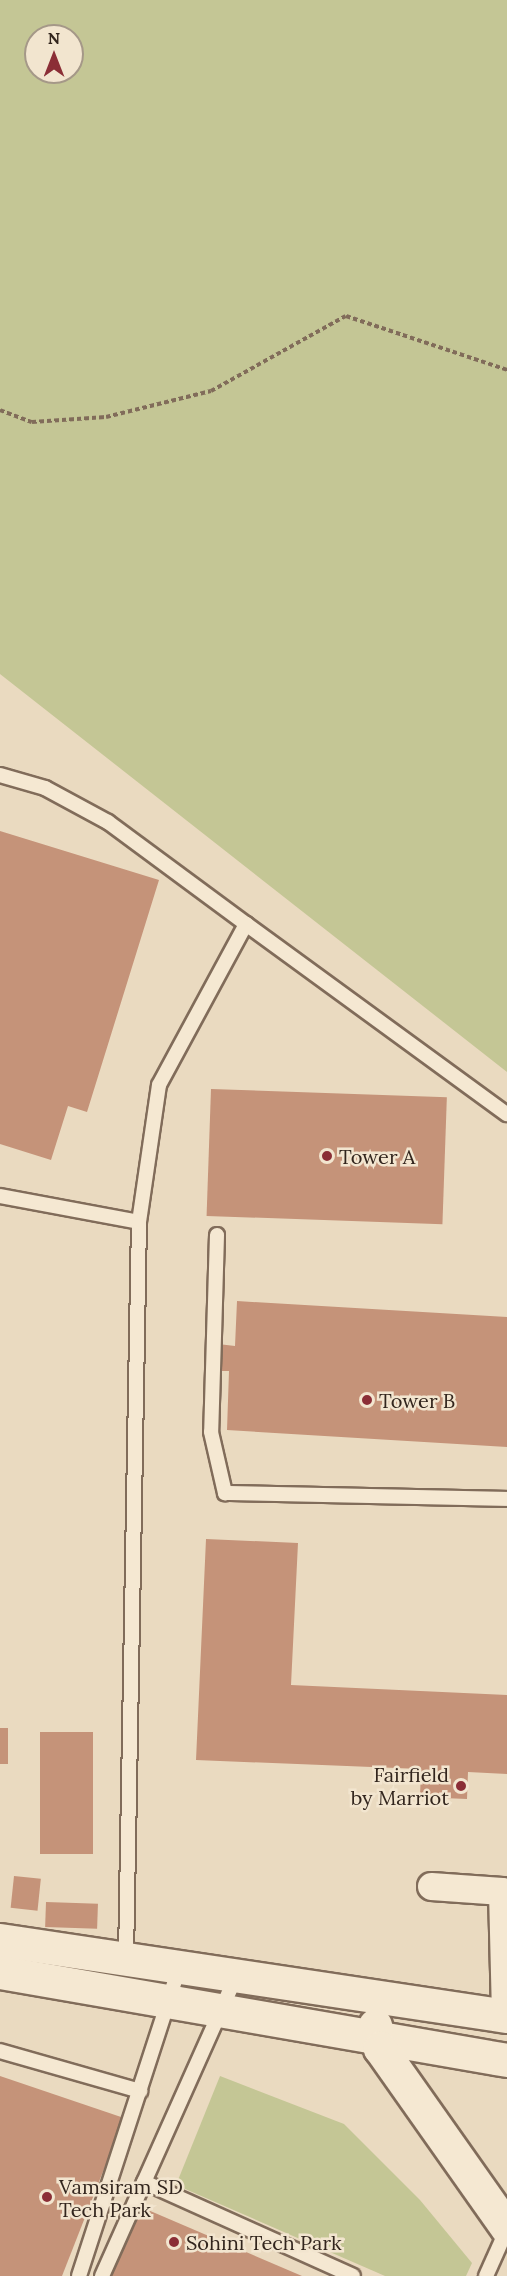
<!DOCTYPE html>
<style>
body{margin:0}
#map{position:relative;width:507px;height:2276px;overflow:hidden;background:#eadac0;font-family:Lora,serif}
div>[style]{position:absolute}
.green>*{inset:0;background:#c4c695}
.building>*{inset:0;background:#c59379;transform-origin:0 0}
.path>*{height:4px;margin-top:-2px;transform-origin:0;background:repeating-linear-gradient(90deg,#816c5a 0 4.5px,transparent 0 7.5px)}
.roads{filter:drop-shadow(2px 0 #816c5a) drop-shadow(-2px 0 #816c5a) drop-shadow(0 2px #816c5a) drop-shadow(0 -2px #816c5a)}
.service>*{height:14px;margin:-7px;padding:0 7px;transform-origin:7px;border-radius:7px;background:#f5e8d2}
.minor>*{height:27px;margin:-13.5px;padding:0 13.5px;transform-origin:13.5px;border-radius:13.5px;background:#f5e8d2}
.secondary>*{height:33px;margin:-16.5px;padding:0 16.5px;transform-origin:16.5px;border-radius:16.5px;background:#f5e8d2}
.dots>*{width:16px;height:16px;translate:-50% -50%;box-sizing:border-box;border:3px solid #f2e5cf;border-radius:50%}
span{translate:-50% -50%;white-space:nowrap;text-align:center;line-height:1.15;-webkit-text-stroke:5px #f2e5cf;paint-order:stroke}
.poi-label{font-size:20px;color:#32251d}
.left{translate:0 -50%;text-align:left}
.right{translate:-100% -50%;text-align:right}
.north{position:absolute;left:24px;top:24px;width:60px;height:60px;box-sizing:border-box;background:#f2e5cf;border:2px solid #a59888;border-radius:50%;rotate:0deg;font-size:16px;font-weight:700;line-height:24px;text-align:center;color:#32251d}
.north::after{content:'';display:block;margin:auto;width:21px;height:27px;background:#8b2e36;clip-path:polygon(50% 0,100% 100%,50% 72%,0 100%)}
</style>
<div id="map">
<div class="green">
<i style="clip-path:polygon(evenodd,0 0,507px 0,507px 1072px,0 674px,0 0,36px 36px,72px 36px,72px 72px,36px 72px,36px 36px)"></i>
<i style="clip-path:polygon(220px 2076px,344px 2124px,420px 2200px,472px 2263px,466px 2276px,385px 2276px,176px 2185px)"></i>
</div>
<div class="building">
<i style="clip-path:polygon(0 831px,159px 880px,87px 1112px,68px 1106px,51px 1160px,0 1144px)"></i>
<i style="left:211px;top:1089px;width:236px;height:127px;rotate:2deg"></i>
<i style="clip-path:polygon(237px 1301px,507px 1317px,507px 1447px,227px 1430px,229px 1371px,217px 1371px,218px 1344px,235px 1346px)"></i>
<i style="clip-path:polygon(206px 1539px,298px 1543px,291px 1685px,507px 1695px,507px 1774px,468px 1772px,467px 1799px,420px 1797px,421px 1769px,196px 1760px)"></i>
<i style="left:0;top:1728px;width:8px;height:36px"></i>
<i style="left:40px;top:1732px;width:53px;height:122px"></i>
<i style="left:14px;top:1876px;width:27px;height:32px;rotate:6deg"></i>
<i style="left:46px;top:1902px;width:52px;height:25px;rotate:2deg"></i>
<i style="clip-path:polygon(0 2076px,124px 2118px,62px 2276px,0 2276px)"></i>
<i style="clip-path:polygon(141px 2207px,302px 2276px,111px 2276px)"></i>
</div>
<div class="path">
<i style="left:0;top:410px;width:34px;rotate:21deg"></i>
<i style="left:32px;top:422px;width:74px;rotate:-3.9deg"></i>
<i style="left:106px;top:417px;width:108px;rotate:-13.9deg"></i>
<i style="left:211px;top:391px;width:154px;rotate:-29.1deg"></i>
<i style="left:346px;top:316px;width:170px;rotate:18.5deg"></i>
</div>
<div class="roads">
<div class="service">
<i style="left:0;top:775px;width:47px;rotate:16.1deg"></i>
<i style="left:45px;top:788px;width:72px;rotate:28.4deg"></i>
<i style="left:108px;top:822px;width:172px;rotate:36.5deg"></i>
<i style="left:0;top:1196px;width:141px;rotate:10.6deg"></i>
<i style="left:217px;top:1235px;width:197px;rotate:91.7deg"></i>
<i style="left:211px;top:1432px;width:63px;rotate:77.1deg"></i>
<i style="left:225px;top:1493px;width:282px;rotate:1.2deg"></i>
<i style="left:126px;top:1958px;width:736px;rotate:-88.99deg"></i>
<i style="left:139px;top:1222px;width:138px;rotate:-81.7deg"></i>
<i style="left:159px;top:1085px;width:183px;rotate:-61.6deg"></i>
<i style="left:246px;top:924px;width:323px;rotate:36.1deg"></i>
<i style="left:0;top:2051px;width:146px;rotate:15.9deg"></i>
<i style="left:144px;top:2182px;width:229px;rotate:24.2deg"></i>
<i style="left:79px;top:2276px;width:323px;rotate:-72deg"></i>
<i style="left:102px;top:2276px;width:328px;rotate:-65.9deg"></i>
<i style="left:486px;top:2276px;width:51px;rotate:-65.9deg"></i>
</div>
<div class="minor">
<i style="left:431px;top:1886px;width:71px;rotate:4deg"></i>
<i style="left:502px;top:1891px;width:125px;rotate:88.6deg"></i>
</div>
<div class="secondary">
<i style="left:0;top:1940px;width:513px;rotate:8.53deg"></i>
<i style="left:0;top:1972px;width:515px;rotate:9.85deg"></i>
<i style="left:375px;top:2025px;width:24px;rotate:78deg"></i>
<i style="left:380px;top:2048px;width:220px;rotate:54.8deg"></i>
</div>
</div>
<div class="dots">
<i style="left:327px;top:1156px;background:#8b2e36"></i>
<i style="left:367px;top:1400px;background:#8b2e36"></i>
<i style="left:461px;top:1786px;background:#8b2e36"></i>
<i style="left:47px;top:2197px;background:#8b2e36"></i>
<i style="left:174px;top:2242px;background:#8b2e36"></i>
</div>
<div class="poi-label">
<span class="left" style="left:339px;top:1156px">Tower A</span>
<span class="left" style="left:379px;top:1400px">Tower B</span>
<span class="right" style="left:449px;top:1786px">Fairfield<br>by Marriot</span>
<span class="left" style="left:59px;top:2198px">Vamsiram SD<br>Tech Park</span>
<span class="left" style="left:186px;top:2242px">Sohini Tech Park</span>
</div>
<div class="north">N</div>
</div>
